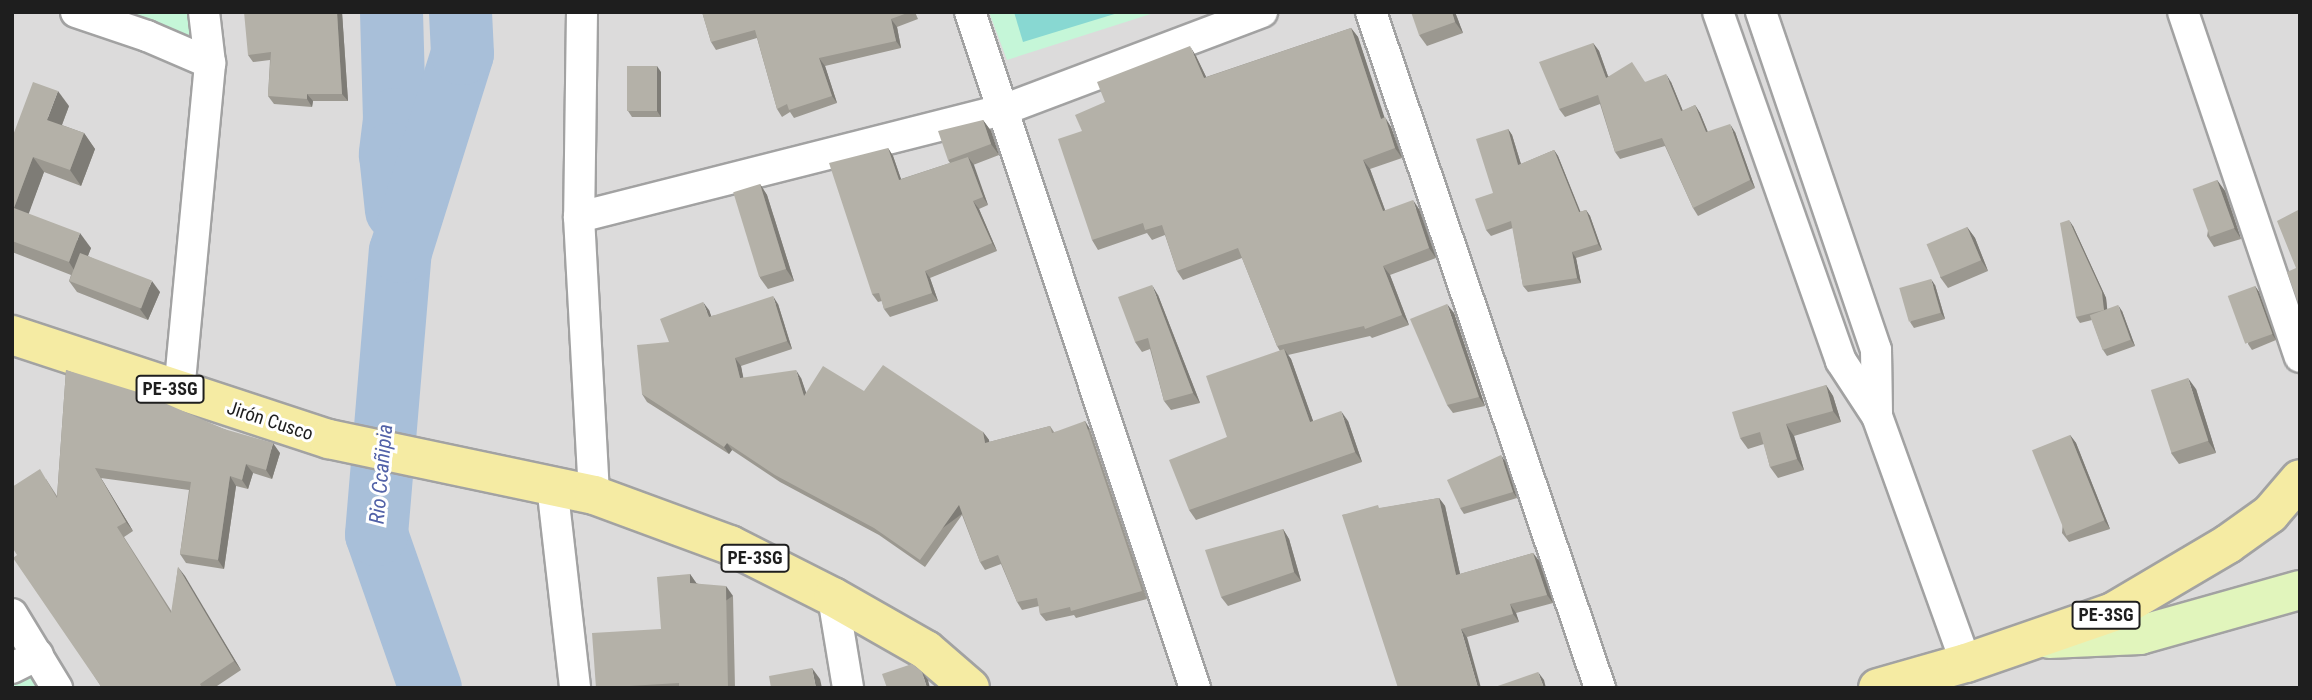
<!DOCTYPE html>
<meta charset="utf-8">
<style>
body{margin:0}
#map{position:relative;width:2312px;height:700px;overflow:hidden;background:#eeeee5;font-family:"Roboto Condensed",sans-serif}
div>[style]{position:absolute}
.residential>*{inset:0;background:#dcdbdb;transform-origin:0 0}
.park>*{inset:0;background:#c5f6d8}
.pitch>*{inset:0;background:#88d8d2}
.river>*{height:63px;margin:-31.5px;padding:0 31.5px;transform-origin:31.5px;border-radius:31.5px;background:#a8bfd9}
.roads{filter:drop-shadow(2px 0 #a2a2a2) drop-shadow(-2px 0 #a2a2a2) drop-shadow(0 2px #a2a2a2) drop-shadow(0 -2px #a2a2a2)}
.street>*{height:30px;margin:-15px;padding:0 15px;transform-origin:15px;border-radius:15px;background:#fff}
.secondary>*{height:38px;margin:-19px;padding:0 19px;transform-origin:19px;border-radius:19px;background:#e1f5bc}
.primary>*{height:38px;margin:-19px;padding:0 19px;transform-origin:19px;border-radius:19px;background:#f5eba3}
.wall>*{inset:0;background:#9b9890}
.shaded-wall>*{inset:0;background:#7e7c76;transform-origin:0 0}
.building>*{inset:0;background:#b4b1a8;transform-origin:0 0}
span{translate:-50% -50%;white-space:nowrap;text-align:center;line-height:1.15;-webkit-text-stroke:6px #fff;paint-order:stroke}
.shield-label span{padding:2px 5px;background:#fff;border:2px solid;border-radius:5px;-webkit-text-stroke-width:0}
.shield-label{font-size:18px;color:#1e1e1e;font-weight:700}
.street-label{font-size:19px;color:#1e1e1e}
.water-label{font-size:21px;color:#5161a7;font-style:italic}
.frame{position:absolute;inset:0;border:14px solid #1e1e1e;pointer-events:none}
</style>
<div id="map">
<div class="residential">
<i style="left:12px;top:12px;width:2288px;height:676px"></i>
</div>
<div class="park">
<i style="clip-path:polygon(89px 12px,197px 12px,202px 52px)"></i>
<i style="clip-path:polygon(989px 12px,1157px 12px,1007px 60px)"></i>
<i style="clip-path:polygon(33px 668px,45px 688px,12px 688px,12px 679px)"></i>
</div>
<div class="pitch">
<i style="clip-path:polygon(1014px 12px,1121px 12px,1023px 42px)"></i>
</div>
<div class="river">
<i style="left:391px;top:12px;width:107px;rotate:88.4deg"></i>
<i style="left:394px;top:119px;width:35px;rotate:97deg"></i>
<i style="left:390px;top:154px;width:56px;rotate:83.9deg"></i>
<i style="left:430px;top:688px;width:163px;rotate:-109.3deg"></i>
<i style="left:376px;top:534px;width:284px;rotate:-85.2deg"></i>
<i style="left:400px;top:251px;width:207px;rotate:-72.6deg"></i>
<i style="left:462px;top:53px;width:41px;rotate:-92.8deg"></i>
</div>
<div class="roads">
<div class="street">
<i style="left:76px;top:12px;width:75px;rotate:18.7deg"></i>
<i style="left:147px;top:36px;width:69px;rotate:23.2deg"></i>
<i style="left:582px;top:12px;width:205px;rotate:90.8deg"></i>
<i style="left:579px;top:217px;width:278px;rotate:86.9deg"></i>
<i style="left:970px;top:12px;width:712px;rotate:71.59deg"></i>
<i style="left:1371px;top:12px;width:714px;rotate:71.29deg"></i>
<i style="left:1718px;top:12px;width:370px;rotate:70.6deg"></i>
<i style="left:1841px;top:361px;width:66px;rotate:56.8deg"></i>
<i style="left:1877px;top:416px;width:263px;rotate:70.2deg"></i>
<i style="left:1761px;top:12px;width:357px;rotate:71.2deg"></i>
<i style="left:1876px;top:350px;width:65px;rotate:89.1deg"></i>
<i style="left:2183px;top:12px;width:364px;rotate:71.3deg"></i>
<i style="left:579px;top:217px;width:437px;rotate:-14.2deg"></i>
<i style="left:1003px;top:110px;width:277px;rotate:-20.7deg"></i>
<i style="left:179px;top:392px;width:330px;rotate:-84.6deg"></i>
<i style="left:210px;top:63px;width:51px;rotate:-96.7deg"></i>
<i style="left:552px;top:485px;width:204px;rotate:83.5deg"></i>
<i style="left:833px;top:597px;width:92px;rotate:80.6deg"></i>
<i style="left:12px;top:614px;width:87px;rotate:58.7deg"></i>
<i style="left:12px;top:668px;width:29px;rotate:-27deg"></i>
</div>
<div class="secondary">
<i style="left:2049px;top:639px;width:91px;rotate:-2.5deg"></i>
<i style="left:2140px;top:635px;width:166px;rotate:-15.7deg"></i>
</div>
<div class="primary">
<i style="left:12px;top:335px;width:334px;rotate:18.2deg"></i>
<i style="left:329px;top:439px;width:271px;rotate:11.9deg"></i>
<i style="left:594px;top:495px;width:145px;rotate:20.2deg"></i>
<i style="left:730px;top:545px;width:115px;rotate:26.8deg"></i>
<i style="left:833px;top:597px;width:107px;rotate:29.7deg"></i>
<i style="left:926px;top:650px;width:58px;rotate:40.8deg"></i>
<i style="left:1878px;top:688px;width:91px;rotate:-15.9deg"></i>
<i style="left:1966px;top:663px;width:156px;rotate:-19.1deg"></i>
<i style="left:2113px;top:612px;width:134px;rotate:-30.6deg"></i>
<i style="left:2228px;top:544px;width:52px;rotate:-35.5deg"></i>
<i style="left:2270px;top:514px;width:46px;rotate:-49.4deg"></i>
</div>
</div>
<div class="wall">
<i style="clip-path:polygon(342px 12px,348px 101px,313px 101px,312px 107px,274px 104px,268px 96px,270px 60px,253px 62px,248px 55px)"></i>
<i style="clip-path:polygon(702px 12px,915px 12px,918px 19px,897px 27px,901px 48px,825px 66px,837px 103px,794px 118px,790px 112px,782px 117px,777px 109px,757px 38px,716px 50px,711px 42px)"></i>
<i style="clip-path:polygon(1455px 12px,1463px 33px,1427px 46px,1419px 35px)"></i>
<i style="clip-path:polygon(1351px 28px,1358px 37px,1384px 118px,1391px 127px,1402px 158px,1370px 169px,1385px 210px,1419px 209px,1436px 258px,1390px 275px,1409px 325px,1372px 338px,1370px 336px,1288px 355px,1291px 359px,1313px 421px,1348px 421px,1362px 462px,1196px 520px,1189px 510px,1227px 437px,1280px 351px,1277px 346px,1242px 258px,1183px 280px,1177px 271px,1165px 235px,1152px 240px,1147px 233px,1098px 250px,1092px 240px,1082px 131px,1105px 102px,1196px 56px,1206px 77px)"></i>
<i style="clip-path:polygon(1593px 43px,1599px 51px,1608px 76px,1646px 82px,1671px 82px,1683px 111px,1695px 105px,1700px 113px,1708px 132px,1735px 132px,1755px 188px,1698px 216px,1693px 208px,1665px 146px,1620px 159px,1615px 152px,1600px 104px,1565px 117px,1559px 109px)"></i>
<i style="clip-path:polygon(661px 72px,661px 117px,632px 117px,628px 111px)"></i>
<i style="clip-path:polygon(69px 106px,62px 125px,84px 133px,95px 149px,81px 186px,44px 172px,28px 214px,91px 248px,88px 256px,160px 292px,148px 320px,77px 292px,69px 281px,71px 275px,12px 252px,12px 138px)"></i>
<i style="clip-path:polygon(983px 120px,991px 131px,999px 155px,973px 165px,988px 205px,979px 209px,997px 251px,930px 278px,938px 301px,890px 317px,884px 309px,882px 301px,878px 302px,872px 294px,888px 148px,893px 156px,901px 179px,950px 163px,948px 160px)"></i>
<i style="clip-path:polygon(1508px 129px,1512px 135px,1521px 164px,1554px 150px,1558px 156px,1580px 212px,1586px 210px,1590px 216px,1602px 250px,1576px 258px,1581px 283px,1528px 292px,1523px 286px,1513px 228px,1491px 236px,1486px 230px,1493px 193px)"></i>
<i style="clip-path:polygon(2217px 180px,2225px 191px,2241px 239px,2214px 247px,2207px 236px)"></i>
<i style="clip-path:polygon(760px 184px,767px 195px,794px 281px,768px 289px,760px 278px)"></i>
<i style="clip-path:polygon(2073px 226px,2106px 298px,2107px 309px,2122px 311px,2135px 346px,2107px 356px,2103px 350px,2092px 320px,2080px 323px,2076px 317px)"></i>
<i style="clip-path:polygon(1967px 227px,1975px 238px,1988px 271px,1948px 288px,1940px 277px)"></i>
<i style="clip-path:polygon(1935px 285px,1945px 319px,1914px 328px,1910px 322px)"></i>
<i style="clip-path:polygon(2255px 286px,2259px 292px,2276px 340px,2252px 350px,2248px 344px)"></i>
<i style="clip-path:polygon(1158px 295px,1200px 403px,1171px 410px,1164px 401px,1150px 349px,1142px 352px,1135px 342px)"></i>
<i style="clip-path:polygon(778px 304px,792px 349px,741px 366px,743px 378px,801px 378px,806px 393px,864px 391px,983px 432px,989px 440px,989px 442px,1050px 426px,1054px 432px,1090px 429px,1147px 599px,1076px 618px,1074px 615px,1046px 621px,1040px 614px,1039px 606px,1022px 610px,1017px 602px,1001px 564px,985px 570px,980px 562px,962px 515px,925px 567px,879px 535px,780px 482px,732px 450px,729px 454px,647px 402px,642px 394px,709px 310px,711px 316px)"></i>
<i style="clip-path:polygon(1454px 313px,1485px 406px,1453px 413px,1447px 405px)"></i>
<i style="clip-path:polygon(66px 370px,224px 429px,280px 453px,272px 479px,253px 473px,248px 489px,236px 486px,224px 569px,186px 563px,180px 554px,189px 490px,101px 478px,133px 531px,124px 537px,172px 612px,178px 567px,241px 670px,214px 688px,102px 688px,17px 555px,46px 479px,57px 496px)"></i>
<i style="clip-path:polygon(1826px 385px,1833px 396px,1841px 422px,1794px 436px,1804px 470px,1778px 478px,1770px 467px,1764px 444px,1748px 449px,1740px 438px)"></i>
<i style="clip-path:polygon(2196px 389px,2216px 453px,2179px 464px,2171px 453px)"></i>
<i style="clip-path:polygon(2070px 435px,2076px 443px,2110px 529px,2069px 542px,2062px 533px)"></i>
<i style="clip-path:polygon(1505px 461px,1517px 498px,1464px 514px,1460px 508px)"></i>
<i style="clip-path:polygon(1439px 498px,1445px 506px,1460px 574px,1533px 553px,1539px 561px,1553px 603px,1516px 613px,1519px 622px,1467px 637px,1342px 515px)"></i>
<i style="clip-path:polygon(1283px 529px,1289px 539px,1301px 581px,1228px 606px,1221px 597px)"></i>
<i style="clip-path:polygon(690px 574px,696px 583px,733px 596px,735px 688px,596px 688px,661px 629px)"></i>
</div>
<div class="shaded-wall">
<i style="clip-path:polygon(337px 12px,342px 12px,348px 101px,342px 94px)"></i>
<i style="clip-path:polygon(1452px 12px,1455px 12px,1463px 33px,1455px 22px)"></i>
<i style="clip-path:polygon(891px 19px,897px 27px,901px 48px,896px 41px)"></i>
<i style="clip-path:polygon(1351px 28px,1358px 37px,1388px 128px,1381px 119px)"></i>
<i style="clip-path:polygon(1593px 43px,1599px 51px,1611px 85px,1606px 78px)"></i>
<i style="clip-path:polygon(1190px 46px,1196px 56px,1211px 87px,1204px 78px)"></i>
<i style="clip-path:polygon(819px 58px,825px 66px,837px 103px,832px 96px)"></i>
<i style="clip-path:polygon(657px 66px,661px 72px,661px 117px,657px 111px)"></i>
<i style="clip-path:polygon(1666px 74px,1671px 82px,1686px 119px,1681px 111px)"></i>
<i style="clip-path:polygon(58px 91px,69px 106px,58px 135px,47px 120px)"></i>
<i style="clip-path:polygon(307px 94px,313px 101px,312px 107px,307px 99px)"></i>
<i style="clip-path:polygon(1695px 105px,1700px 113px,1711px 140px,1706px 132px)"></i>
<i style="clip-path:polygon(1385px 117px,1391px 127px,1402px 158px,1395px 148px)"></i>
<i style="clip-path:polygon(983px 120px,991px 131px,999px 155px,991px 144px)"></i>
<i style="clip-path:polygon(1730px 124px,1735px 132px,1755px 188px,1750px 180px)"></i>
<i style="clip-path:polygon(1508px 129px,1512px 135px,1523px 171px,1518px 165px)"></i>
<i style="clip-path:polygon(84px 133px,95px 149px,81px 186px,70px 170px)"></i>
<i style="clip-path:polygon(888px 148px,893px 156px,904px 188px,899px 180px)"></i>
<i style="clip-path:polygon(1554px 150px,1558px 156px,1583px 218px,1579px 212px)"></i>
<i style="clip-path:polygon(33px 157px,44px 172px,25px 224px,14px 208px)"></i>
<i style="clip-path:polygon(968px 157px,974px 165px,988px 205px,983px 197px)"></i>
<i style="clip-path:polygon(1363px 160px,1370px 169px,1389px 221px,1383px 211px)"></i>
<i style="clip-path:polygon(2217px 180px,2225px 191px,2241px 239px,2234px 228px)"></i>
<i style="clip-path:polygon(760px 184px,767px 195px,794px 281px,786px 269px)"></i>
<i style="clip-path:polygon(1413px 200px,1419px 209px,1436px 258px,1429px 248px)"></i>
<i style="clip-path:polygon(973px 201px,979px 209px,997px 251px,992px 243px)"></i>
<i style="clip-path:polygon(1586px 210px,1590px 216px,1602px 250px,1598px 244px)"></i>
<i style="clip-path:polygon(2069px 220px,2073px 226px,2106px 298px,2108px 316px,2104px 310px)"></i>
<i style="clip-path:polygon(1967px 227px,1975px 238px,1988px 271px,1981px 260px)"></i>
<i style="clip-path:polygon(80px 233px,91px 248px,79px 278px,69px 262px)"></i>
<i style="clip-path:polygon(1572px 252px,1576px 258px,1581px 283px,1577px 278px)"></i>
<i style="clip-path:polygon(1383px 266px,1390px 275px,1409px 325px,1402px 315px)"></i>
<i style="clip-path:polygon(925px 271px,930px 278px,938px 301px,932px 293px)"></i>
<i style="clip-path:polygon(1931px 279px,1935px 285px,1945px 319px,1941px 313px)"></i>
<i style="clip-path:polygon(152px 281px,160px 292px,148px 320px,140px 309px)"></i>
<i style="clip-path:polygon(1152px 285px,1158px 295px,1200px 403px,1193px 393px)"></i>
<i style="clip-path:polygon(2255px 286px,2259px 292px,2276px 340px,2272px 334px)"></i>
<i style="clip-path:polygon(773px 296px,778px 304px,792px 349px,787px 341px)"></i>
<i style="clip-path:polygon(703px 302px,709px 310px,714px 324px,709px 317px)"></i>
<i style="clip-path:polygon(1447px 304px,1454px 313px,1485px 406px,1479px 397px)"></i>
<i style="clip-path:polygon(2118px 305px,2122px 311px,2135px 346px,2131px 340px)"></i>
<i style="clip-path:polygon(1284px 349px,1291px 359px,1317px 432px,1310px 422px)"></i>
<i style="clip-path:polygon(735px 358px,741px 366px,745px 386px,740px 378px)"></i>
<i style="clip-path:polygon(796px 370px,801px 378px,810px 404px,804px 396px)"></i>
<i style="clip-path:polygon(2188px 378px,2196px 389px,2216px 453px,2208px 441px)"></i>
<i style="clip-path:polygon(1826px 385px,1833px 396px,1841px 422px,1833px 411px)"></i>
<i style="clip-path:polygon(1341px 411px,1348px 421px,1362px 462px,1355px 452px)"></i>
<i style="left:1085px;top:421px;width:9px;height:179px;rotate:58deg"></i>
<i style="clip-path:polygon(1786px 424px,1794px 436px,1804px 470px,1797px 459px)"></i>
<i style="clip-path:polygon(983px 432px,989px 440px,991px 451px,985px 443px)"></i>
<i style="clip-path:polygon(2070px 435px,2076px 443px,2110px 529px,2104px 520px)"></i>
<i style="clip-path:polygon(273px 443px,280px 453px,272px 479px,266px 470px)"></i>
<i style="clip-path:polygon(727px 443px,732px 450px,729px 454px,724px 447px)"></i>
<i style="clip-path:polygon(1501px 455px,1505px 461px,1517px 498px,1513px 492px)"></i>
<i style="clip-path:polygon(246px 464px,253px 473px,248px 489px,242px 480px)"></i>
<i style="clip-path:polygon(95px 468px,101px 478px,133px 531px,126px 522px)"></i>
<i style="clip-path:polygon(230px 476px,236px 486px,224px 569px,218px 560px)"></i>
<i style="clip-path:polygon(1439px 498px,1445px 506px,1462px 583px,1456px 575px)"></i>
<i style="left:959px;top:505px;width:9px;height:67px;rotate:54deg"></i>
<i style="clip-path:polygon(1283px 529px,1289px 539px,1301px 581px,1294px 572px)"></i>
<i style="clip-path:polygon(1533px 553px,1539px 561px,1553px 603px,1547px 595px)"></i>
<i style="clip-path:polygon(178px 567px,185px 576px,241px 670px,234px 661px)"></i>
<i style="clip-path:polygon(690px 574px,697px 584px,690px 583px)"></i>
<i style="left:726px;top:586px;width:12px;height:102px;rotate:55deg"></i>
<i style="clip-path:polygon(1510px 604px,1516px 613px,1519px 622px,1513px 614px)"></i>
<i style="clip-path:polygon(1461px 629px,1467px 637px,1481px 688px,1478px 688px)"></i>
<i style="clip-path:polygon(812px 668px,820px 679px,822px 688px,816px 688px)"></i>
<i style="clip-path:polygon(922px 672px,928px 680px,930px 688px,927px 688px)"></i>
<i style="clip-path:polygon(1538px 672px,1544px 680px,1546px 688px,1544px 688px)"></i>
</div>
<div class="building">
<i style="clip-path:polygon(244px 12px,337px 12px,342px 94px,307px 94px,307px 99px,268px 96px,271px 52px,248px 55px)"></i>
<i style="clip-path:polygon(702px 12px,910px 12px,891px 19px,896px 41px,819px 58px,832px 96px,789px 110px,787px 104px,777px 109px,755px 30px,711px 42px)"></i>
<i style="clip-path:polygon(1411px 12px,1452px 12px,1455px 22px,1419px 35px)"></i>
<i style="clip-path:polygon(1351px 28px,1381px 119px,1385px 117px,1395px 148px,1363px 160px,1383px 211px,1413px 200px,1429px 248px,1383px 266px,1402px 315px,1365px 329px,1364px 326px,1277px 346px,1238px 248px,1177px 271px,1162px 225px,1145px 230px,1143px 223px,1092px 240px,1058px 139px,1082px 131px,1075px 115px,1105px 102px,1097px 82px,1190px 46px,1204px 78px)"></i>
<i style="clip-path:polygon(1593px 43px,1606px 78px,1632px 62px,1645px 82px,1666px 74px,1681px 111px,1695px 105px,1706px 132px,1730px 124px,1750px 180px,1693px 208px,1662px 138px,1615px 152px,1598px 95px,1559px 109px,1539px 62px)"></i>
<i style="left:657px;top:66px;width:45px;height:30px;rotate:90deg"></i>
<i style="clip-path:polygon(33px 82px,58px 91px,47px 120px,84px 133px,70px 170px,33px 157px,14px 208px,80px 233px,69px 262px,12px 241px,12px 138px)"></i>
<i style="clip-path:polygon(983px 120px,991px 144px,948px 160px,938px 131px)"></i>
<i style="clip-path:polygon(1508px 129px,1518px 165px,1554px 150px,1579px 212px,1586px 210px,1598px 244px,1572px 252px,1577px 278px,1523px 286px,1511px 221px,1486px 230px,1475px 199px,1493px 193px,1476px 139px)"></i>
<i style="clip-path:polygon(888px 148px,899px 180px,968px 157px,983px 197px,973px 201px,992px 243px,925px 271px,932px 293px,884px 309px,879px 293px,872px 294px,829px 163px)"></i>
<i style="left:2217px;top:180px;width:51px;height:26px;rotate:70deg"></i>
<i style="left:760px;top:184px;width:89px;height:28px;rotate:73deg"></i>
<i style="clip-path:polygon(2300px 209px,2300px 308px,2287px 272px,2296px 268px,2277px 221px)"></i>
<i style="clip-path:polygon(2069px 220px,2102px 292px,2104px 310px,2076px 317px,2060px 223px)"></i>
<i style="left:1967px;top:227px;width:36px;height:44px;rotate:67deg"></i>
<i style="left:80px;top:253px;width:77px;height:30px;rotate:21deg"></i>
<i style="left:1931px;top:279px;width:35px;height:33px;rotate:74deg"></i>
<i style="clip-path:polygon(1152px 285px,1193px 393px,1164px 401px,1148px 338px,1135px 342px,1118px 297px)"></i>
<i style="left:2255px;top:286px;width:51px;height:29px;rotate:70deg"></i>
<i style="clip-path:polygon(773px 296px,787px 341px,735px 358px,740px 378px,796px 370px,804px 396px,823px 366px,864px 391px,883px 365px,983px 432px,985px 443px,1050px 426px,1052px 433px,1085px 421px,1142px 591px,1071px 611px,1070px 607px,1040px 614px,1037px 598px,1017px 602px,998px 555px,980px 562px,959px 505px,920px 560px,874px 528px,775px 475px,727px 443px,724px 447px,642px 394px,637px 345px,669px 342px,660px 319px,703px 302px,709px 317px)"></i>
<i style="clip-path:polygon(1447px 304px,1479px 397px,1447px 405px,1410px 319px)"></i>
<i style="left:2118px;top:305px;width:37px;height:30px;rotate:70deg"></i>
<i style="clip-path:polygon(1284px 349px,1310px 422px,1341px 411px,1355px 452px,1189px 510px,1169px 460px,1227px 437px,1206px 376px)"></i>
<i style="clip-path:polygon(66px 370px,144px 394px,224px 429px,273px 443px,266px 470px,246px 464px,242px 480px,230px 476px,218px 560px,180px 554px,191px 482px,95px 468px,126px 522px,117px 527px,171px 613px,178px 567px,234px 661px,200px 684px,202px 688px,102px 688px,13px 558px,17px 555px,12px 547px,12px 487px,40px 469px,57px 498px)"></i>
<i style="left:2188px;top:378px;width:66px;height:39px;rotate:72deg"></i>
<i style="clip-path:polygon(1826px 385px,1833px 411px,1786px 424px,1797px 459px,1770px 467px,1760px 432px,1740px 438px,1732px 412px)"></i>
<i style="left:2070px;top:435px;width:92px;height:41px;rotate:68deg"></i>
<i style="clip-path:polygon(1501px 455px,1513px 492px,1460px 508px,1447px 480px)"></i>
<i style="clip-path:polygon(1439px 498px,1456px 575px,1533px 553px,1547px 595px,1510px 604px,1513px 614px,1461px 629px,1478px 688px,1398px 688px,1342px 515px,1378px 505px,1379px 508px)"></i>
<i style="clip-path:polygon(1283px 529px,1294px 572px,1221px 597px,1205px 550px)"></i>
<i style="clip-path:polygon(690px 574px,690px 583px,726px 586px,728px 688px,679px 688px,679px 683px,596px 688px,592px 633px,661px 629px,657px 577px)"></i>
<i style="clip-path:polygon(912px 664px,922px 672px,927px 688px,887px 688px,882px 674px)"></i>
<i style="clip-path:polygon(812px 668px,816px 688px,771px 688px,769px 676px)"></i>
<i style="clip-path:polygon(1538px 672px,1544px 688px,1492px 688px)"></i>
</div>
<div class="shield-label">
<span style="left:170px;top:389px">PE-3SG</span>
<span style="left:755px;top:558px">PE-3SG</span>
<span style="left:2106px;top:615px">PE-3SG</span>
</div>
<div class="street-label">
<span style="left:270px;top:421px;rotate:18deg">Jirón Cusco</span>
</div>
<div class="water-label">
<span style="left:381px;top:474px;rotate:-85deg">Rio Ccañipia</span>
</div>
<div class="frame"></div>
</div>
